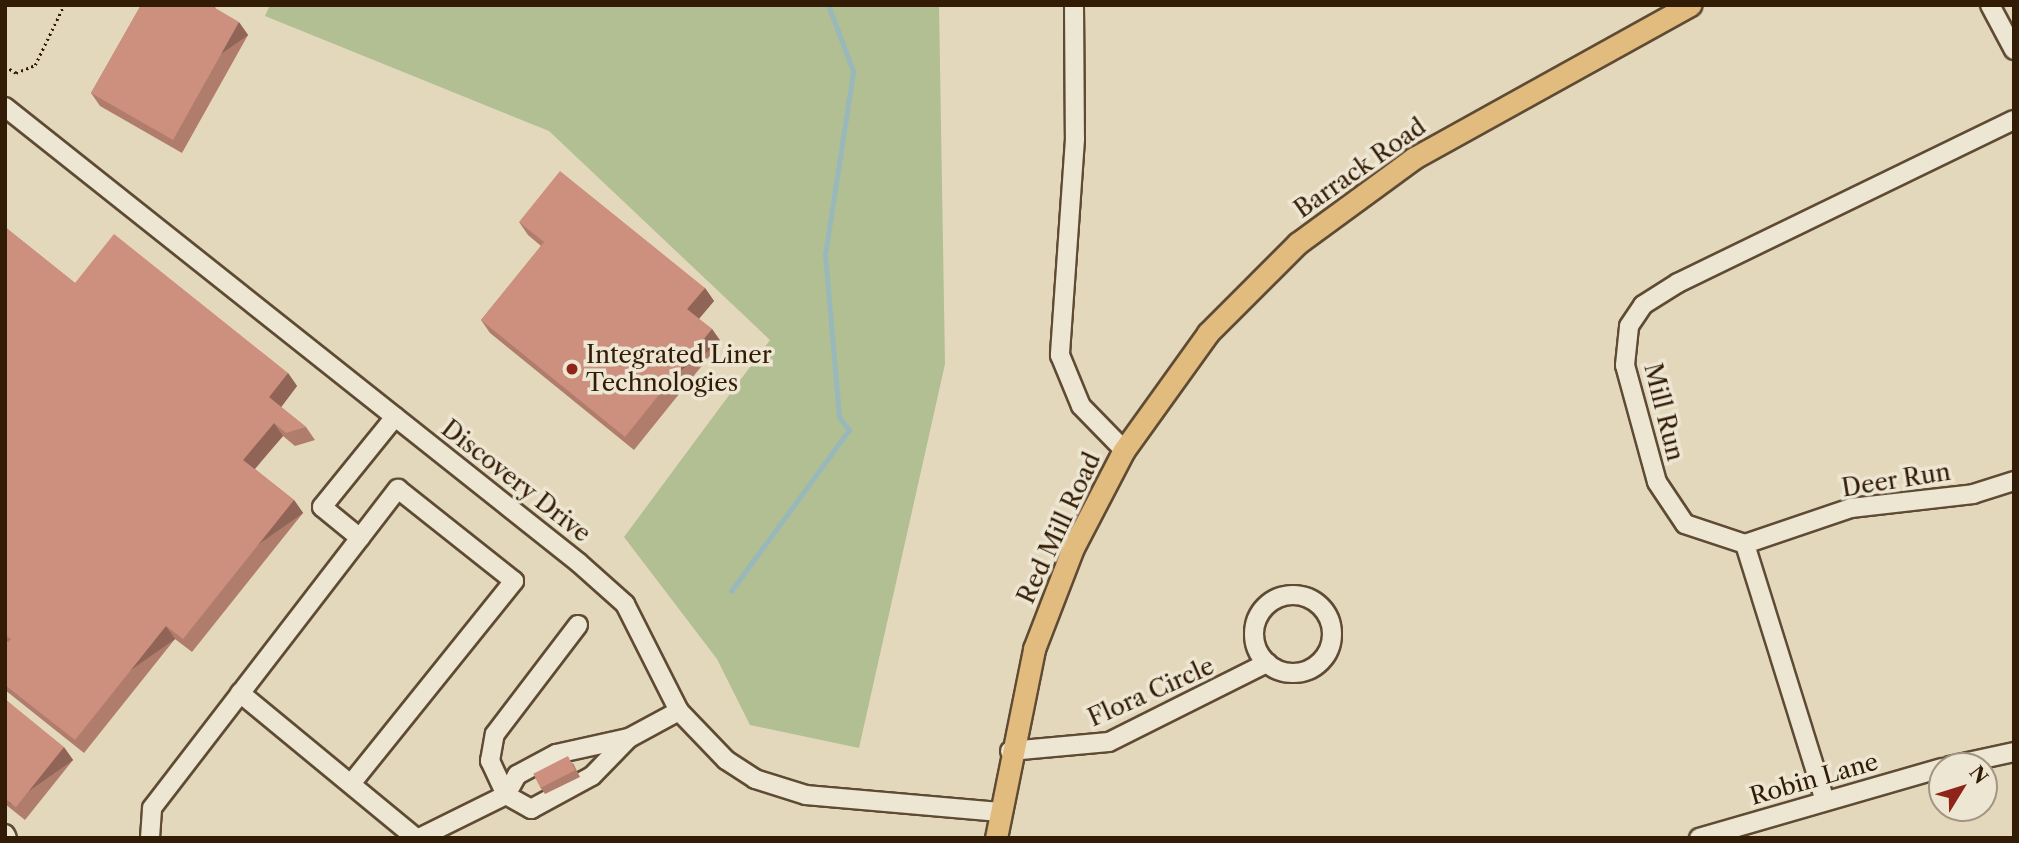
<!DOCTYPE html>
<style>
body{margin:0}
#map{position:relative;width:2019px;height:843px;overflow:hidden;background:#e4d8bc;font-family:"Libre Caslon Text",serif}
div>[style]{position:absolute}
.green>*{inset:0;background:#b1bf93}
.stream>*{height:5px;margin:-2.5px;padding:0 2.5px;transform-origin:2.5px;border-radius:2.5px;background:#99b8ba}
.path>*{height:2.5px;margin-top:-1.25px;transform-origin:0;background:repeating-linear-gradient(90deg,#331c06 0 2px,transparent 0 5.5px)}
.roads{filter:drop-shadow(2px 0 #5f4b34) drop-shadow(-2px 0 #5f4b34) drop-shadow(0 2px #5f4b34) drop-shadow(0 -2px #5f4b34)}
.minor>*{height:18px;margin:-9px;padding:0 9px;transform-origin:9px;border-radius:9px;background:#ede6d3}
.minor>.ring{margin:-9px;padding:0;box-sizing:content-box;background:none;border:18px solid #ede6d3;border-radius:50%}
.major>*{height:21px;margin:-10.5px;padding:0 10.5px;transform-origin:10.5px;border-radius:10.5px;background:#e2bc7e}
.wall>*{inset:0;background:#b07c6c}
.shaded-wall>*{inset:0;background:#906558;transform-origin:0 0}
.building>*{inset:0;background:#cd907e;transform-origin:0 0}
.dots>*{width:19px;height:19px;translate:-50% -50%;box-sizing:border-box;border:4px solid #ede6d3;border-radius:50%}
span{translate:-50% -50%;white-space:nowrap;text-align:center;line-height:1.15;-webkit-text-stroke:7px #ede6d3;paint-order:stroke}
.street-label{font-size:24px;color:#331c06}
.poi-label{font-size:24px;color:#331c06}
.left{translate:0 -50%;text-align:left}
.frame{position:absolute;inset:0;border:7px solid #331c06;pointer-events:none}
.north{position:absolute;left:1928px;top:752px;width:70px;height:70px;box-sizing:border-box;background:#ede6d3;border:2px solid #a39581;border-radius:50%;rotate:52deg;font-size:19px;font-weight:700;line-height:28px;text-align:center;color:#331c06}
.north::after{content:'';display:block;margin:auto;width:24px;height:32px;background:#8f2418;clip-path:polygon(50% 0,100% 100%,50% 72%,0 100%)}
</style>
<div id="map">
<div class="green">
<i style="clip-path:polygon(270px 5px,939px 5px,945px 364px,859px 748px,750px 725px,717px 659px,624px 537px,770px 340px,549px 131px,265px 16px)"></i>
</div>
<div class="stream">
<i style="left:731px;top:591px;width:200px;rotate:-53.8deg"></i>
<i style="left:849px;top:430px;width:16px;rotate:-128deg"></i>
<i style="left:839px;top:417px;width:163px;rotate:-94.9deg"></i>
<i style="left:825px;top:255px;width:186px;rotate:-81.3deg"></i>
<i style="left:853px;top:71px;width:71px;rotate:-110.7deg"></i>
</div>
<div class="path">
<i style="left:5px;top:66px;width:13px;rotate:32deg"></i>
<i style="left:16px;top:73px;width:21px;rotate:-23deg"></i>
<i style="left:35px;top:65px;width:67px;rotate:-64.2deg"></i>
</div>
<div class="roads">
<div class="minor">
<i style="left:1074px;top:5px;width:134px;rotate:89.6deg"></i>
<i style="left:1075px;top:139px;width:217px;rotate:94deg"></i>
<i style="left:1060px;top:355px;width:55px;rotate:67.6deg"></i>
<i style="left:1081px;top:406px;width:62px;rotate:45.7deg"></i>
<i style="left:1990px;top:5px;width:51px;rotate:61.9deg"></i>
<i style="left:5px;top:107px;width:733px;rotate:38.46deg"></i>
<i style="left:579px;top:563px;width:62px;rotate:41.7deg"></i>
<i style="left:625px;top:604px;width:120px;rotate:63.2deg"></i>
<i style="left:679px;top:711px;width:68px;rotate:46.2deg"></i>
<i style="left:726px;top:760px;width:35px;rotate:33deg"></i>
<i style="left:755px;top:779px;width:53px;rotate:17.4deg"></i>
<i style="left:806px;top:795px;width:194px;rotate:5deg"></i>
<i style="left:360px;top:538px;width:49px;rotate:-140.8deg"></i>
<i style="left:322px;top:507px;width:116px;rotate:-51deg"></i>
<i style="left:1745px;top:544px;width:112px;rotate:-18.8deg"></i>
<i style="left:1851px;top:508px;width:123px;rotate:-6.5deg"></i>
<i style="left:1973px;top:494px;width:43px;rotate:-17.6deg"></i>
<i class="ring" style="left:1254px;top:595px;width:60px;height:60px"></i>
<i style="left:240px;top:693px;width:228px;rotate:39.5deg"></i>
<i style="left:1010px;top:751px;width:99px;rotate:-5.2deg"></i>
<i style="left:1109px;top:742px;width:177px;rotate:-26.6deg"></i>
<i style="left:1950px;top:766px;width:66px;rotate:-12.3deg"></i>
<i style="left:506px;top:795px;width:38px;rotate:-115deg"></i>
<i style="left:490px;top:761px;width:27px;rotate:-80deg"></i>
<i style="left:495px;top:734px;width:137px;rotate:-52.7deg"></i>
<i style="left:506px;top:795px;width:29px;rotate:29deg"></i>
<i style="left:531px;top:809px;width:69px;rotate:-28.4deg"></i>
<i style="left:592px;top:776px;width:52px;rotate:-45.8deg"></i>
<i style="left:1825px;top:801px;width:269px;rotate:-107.3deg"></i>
<i style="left:1745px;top:544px;width:63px;rotate:-161.6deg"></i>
<i style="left:1685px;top:524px;width:50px;rotate:-123.7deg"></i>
<i style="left:1657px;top:482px;width:121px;rotate:-105.3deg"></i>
<i style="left:1625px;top:365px;width:39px;rotate:-84deg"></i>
<i style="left:1629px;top:326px;width:25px;rotate:-56deg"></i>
<i style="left:1643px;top:305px;width:41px;rotate:-32.2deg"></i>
<i style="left:1678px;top:283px;width:373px;rotate:-25.9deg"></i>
<i style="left:5px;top:834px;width:4px;rotate:63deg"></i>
<i style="left:150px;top:838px;width:30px;rotate:-86deg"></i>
<i style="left:152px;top:808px;width:403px;rotate:-52.4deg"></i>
<i style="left:398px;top:489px;width:148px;rotate:38.4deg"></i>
<i style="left:514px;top:581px;width:260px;rotate:128.8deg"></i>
<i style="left:419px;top:838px;width:97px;rotate:-26.3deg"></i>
<i style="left:506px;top:795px;width:23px;rotate:-61deg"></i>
<i style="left:517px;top:775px;width:44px;rotate:-28.3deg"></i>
<i style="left:556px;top:754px;width:75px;rotate:-12.4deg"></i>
<i style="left:629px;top:738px;width:57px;rotate:-28.4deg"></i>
<i style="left:1699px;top:838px;width:253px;rotate:-16.1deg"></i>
</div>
<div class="major">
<i style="left:996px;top:838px;width:193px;rotate:-78.6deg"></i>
<i style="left:1034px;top:649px;width:108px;rotate:-68.9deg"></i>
<i style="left:1073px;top:548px;width:110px;rotate:-62.5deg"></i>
<i style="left:1124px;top:450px;width:144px;rotate:-54.3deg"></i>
<i style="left:1208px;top:333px;width:127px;rotate:-45deg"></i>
<i style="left:1298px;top:243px;width:144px;rotate:-36.2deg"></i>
<i style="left:1414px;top:158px;width:316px;rotate:-29deg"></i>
</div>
</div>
<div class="wall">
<i style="clip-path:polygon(141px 5px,217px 5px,215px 8px,248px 35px,182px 153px,100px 106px,91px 93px)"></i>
<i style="clip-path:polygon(519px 222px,705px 288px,714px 301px,699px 319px,712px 329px,721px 342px,634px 450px,490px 333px,481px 320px,541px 246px,528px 235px)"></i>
<i style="clip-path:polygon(5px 227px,75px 283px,288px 373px,297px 386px,281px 407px,306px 427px,315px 440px,295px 446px,283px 436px,255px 469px,294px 500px,303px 513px,192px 652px,175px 639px,84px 753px,5px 690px,5px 646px,8px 643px,5px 641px)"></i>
<i style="clip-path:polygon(5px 699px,73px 760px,25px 820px,5px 804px)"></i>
<i style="clip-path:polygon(573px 763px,580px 777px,545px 794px,540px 787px)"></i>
</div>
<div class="shaded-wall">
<i style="left:239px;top:22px;width:16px;height:135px;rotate:55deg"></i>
<i style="clip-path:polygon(705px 288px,714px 301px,696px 322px,687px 309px)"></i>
<i style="left:712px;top:329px;width:16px;height:139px;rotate:55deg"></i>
<i style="clip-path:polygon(288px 373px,297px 386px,279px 410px,269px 397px)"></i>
<i style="clip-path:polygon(274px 423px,283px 436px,252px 472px,243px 460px)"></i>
<i style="left:294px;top:500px;width:16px;height:178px;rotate:55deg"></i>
<i style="left:166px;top:626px;width:16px;height:146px;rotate:55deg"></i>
<i style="left:64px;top:747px;width:16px;height:77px;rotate:55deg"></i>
</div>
<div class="building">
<i style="clip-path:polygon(141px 5px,210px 5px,239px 22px,173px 140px,91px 93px)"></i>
<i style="clip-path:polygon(560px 171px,705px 288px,687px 309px,712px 329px,625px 437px,481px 320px,544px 242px,519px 222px)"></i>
<i style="clip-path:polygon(5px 227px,75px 283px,114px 234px,288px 373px,269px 397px,306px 427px,286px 433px,274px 423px,243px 460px,294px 500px,183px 639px,166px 626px,75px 740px,5px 685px,5px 646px,11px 639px,5px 635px)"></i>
<i style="clip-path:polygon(5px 699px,64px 747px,16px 807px,5px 799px)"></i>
<i style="left:568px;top:756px;width:16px;height:39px;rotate:63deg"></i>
</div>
<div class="dots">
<i style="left:572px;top:369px;background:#8f2418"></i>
</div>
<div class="street-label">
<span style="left:1360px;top:168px;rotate:-35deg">Barrack Road</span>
<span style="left:1664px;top:412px;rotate:76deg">Mill Run</span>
<span style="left:1896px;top:480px;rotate:-9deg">Deer Run</span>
<span style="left:516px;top:481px;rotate:38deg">Discovery Drive</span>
<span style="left:1059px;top:528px;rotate:-65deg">Red Mill Road</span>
<span style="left:1151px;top:692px;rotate:-24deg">Flora Circle</span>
<span style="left:1814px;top:779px;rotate:-16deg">Robin Lane</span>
</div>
<div class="poi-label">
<span class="left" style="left:586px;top:369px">Integrated Liner<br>Technologies</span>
</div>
<div class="frame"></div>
<div class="north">N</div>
</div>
